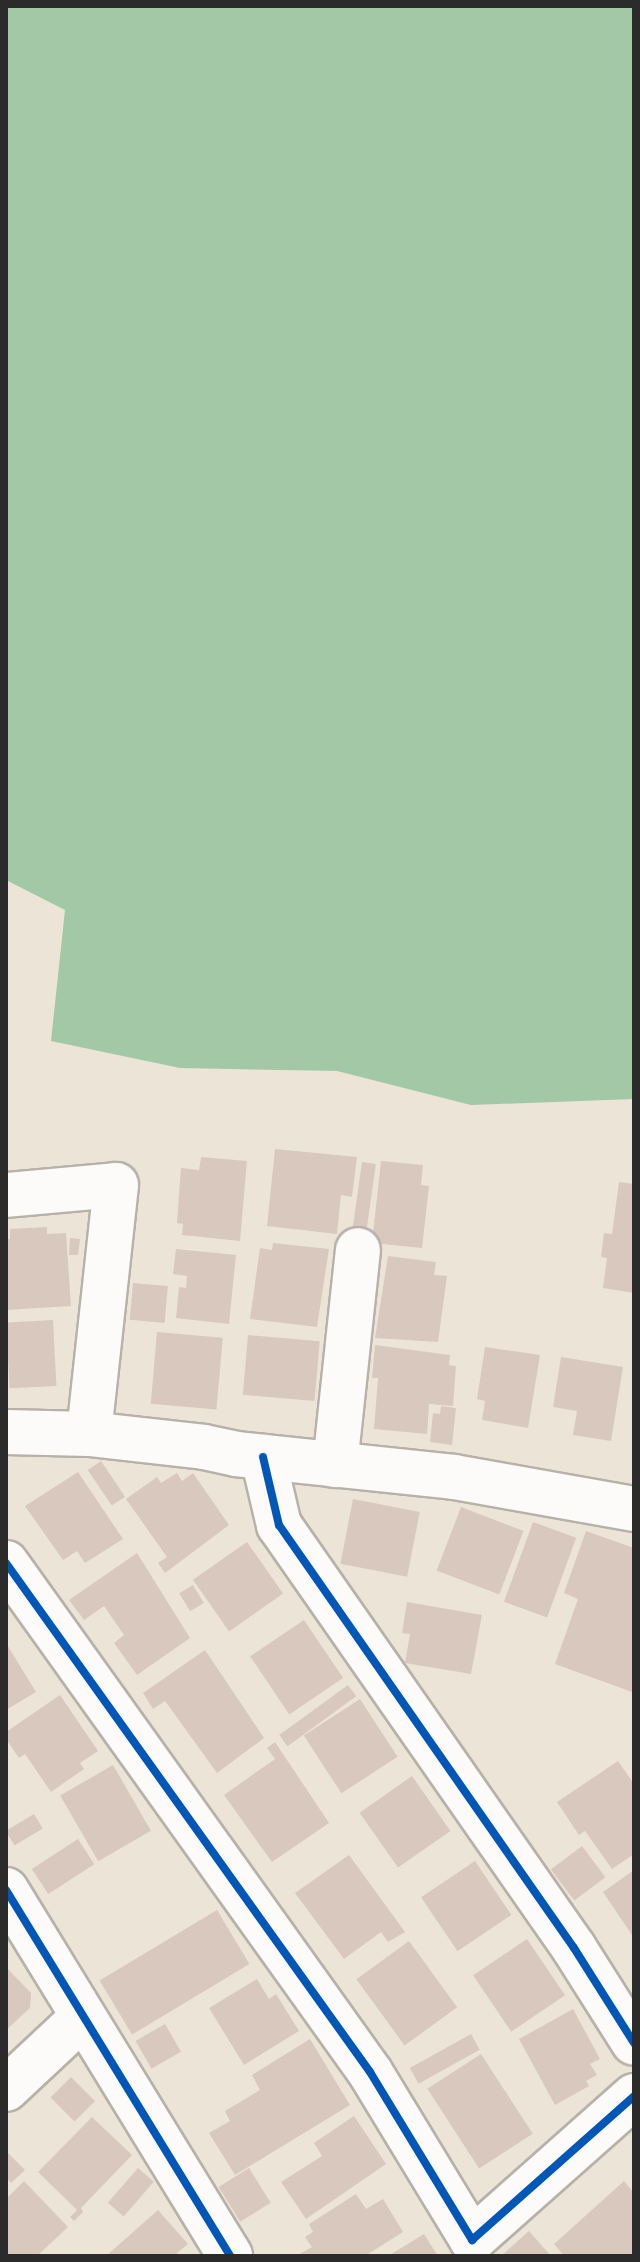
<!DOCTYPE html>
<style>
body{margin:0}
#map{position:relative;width:640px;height:2262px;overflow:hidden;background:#ede4d8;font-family:"Libre Caslon Text",serif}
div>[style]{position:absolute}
.forest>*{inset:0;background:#a2c8a5}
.building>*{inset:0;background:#d9c8be;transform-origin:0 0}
.roads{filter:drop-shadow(2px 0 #b7b1a9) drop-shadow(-2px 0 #b7b1a9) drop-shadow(0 2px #b7b1a9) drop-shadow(0 -2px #b7b1a9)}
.minor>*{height:44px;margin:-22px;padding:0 22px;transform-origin:22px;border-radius:22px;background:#fcfbf9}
.cycleway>*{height:8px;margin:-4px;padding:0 4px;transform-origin:4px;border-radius:4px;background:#0057b8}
span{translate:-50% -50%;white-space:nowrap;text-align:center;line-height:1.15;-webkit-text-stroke:8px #fbf7ec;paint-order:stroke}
.frame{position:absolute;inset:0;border:8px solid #2b2b2b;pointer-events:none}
</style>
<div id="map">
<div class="forest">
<i style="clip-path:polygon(6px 6px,634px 6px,634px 1099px,471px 1105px,337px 1071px,180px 1068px,51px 1041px,65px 910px,6px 880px)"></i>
</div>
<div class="building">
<i style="clip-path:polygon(275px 1149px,357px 1157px,352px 1197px,341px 1195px,337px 1234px,267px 1226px)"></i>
<i style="clip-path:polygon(201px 1157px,247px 1161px,240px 1241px,182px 1235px,183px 1224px,177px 1223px,181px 1168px,199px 1170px)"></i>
<i style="clip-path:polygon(381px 1161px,423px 1165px,421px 1185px,429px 1186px,422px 1248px,372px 1243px)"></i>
<i style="left:362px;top:1162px;width:14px;height:75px;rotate:8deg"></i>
<i style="clip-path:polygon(619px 1182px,634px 1184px,634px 1293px,603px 1288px,607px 1258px,601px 1257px,604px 1233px,612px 1234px)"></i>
<i style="clip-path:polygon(47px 1227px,47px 1234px,66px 1233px,71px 1306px,6px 1310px,6px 1239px,10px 1239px,10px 1229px)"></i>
<i style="clip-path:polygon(70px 1238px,80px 1239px,78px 1255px,69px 1255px)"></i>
<i style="clip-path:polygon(273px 1243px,329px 1249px,317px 1327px,250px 1319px,260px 1248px,272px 1250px)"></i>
<i style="clip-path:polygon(176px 1249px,236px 1255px,229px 1324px,176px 1318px,179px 1287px,186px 1288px,187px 1276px,173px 1274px)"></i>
<i style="clip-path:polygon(388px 1256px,436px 1262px,434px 1275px,447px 1276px,438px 1342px,375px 1338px)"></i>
<i style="left:133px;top:1283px;width:35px;height:37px;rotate:5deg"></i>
<i style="left:53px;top:1320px;width:66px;height:47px;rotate:87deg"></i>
<i style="left:157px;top:1332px;width:66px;height:72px;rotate:5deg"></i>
<i style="left:248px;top:1335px;width:72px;height:60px;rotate:5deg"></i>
<i style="clip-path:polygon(375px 1345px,450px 1355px,449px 1365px,456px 1366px,453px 1406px,429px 1404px,427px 1434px,374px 1429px,378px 1378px,372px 1378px)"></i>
<i style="clip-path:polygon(485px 1347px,540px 1355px,528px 1428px,482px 1420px,485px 1401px,477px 1399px)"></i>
<i style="clip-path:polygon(561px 1357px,623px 1367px,611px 1441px,573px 1435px,577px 1411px,553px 1407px)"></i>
<i style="clip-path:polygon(441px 1406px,456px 1408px,452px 1445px,430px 1442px,433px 1413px,440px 1414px)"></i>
<i style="left:101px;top:1461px;width:43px;height:16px;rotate:56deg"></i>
<i style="clip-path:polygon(78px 1472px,123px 1539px,85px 1563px,77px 1551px,63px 1560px,25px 1506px)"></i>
<i style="clip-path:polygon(177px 1473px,182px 1481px,193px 1473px,229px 1525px,165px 1573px,158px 1563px,167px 1557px,126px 1499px,157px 1477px,161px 1483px)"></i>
<i style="left:353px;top:1499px;width:68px;height:66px;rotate:11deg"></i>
<i style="left:461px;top:1507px;width:67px;height:68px;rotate:21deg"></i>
<i style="left:533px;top:1522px;width:46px;height:85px;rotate:20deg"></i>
<i style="clip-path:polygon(586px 1531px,634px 1548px,632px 1692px,555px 1664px,578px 1599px,564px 1593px)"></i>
<i style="left:247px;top:1542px;width:63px;height:66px;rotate:55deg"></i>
<i style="clip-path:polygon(137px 1553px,190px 1638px,137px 1675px,114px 1643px,124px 1635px,104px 1606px,84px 1620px,69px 1600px)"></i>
<i style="left:193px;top:1585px;width:21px;height:16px;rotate:59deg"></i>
<i style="clip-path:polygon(407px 1602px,482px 1615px,471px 1674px,405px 1663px,410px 1634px,402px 1633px)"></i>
<i style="left:304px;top:1620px;width:70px;height:65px;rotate:56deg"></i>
<i style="clip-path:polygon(6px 1643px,36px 1692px,6px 1710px)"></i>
<i style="clip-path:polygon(205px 1650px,264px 1738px,217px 1773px,165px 1701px,153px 1709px,143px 1693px)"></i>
<i style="left:348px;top:1685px;width:14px;height:85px;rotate:54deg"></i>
<i style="clip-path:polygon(60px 1695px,98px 1751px,80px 1763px,84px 1769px,51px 1792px,25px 1754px,19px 1758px,6px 1739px,6px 1732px)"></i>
<i style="left:360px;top:1699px;width:69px;height:67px;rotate:57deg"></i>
<i style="clip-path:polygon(275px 1742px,329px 1823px,272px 1862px,224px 1795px,275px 1759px,267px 1748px)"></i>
<i style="clip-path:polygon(618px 1761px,634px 1784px,634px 1854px,612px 1869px,585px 1831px,579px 1835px,557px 1802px)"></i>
<i style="left:113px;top:1765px;width:76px;height:61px;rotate:60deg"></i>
<i style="left:412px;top:1776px;width:67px;height:64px;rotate:55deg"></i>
<i style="left:34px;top:1814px;width:17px;height:33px;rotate:59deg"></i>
<i style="left:78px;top:1839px;width:30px;height:55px;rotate:57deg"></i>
<i style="left:582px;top:1846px;width:39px;height:39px;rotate:53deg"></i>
<i style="clip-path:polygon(349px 1855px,405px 1932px,388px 1942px,381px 1932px,344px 1959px,295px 1893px)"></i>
<i style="left:475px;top:1861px;width:65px;height:65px;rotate:56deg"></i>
<i style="clip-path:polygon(634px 1870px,634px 1938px,603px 1892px)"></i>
<i style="left:217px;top:1910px;width:63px;height:137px;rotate:59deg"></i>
<i style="left:527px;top:1939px;width:68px;height:65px;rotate:56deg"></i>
<i style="left:409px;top:1941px;width:82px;height:65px;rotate:54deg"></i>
<i style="clip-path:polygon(6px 1967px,31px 1993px,30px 2008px,6px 2030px)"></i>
<i style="clip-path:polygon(257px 1979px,269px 1999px,276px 1994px,299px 2031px,244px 2065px,209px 2008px)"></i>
<i style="clip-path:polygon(573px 2009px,600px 2059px,590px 2064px,597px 2075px,586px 2081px,589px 2086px,555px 2105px,519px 2039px)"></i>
<i style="left:165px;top:2024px;width:32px;height:34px;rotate:60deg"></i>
<i style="left:471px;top:2034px;width:18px;height:70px;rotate:61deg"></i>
<i style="clip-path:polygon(310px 2039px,350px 2105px,235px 2175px,209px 2133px,230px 2121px,225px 2111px,260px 2090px,252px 2075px)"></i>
<i style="left:481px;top:2054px;width:95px;height:64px;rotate:57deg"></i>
<i style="left:71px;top:2077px;width:34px;height:29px;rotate:45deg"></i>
<i style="clip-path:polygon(354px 2116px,386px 2164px,306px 2219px,281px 2182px,322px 2156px,314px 2143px)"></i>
<i style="clip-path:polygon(92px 2117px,132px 2155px,81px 2208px,83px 2212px,74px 2221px,70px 2217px,77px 2210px,38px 2172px)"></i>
<i style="clip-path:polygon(6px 2151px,25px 2170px,11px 2183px,6px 2177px)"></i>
<i style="left:138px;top:2168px;width:21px;height:46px;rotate:41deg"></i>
<i style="left:249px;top:2168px;width:41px;height:36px;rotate:58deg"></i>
<i style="clip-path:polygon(24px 2181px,68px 2227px,37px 2256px,6px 2256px,6px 2199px)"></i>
<i style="clip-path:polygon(624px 2181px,634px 2193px,634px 2256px,564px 2256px,554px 2244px)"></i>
<i style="clip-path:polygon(356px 2194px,366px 2209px,383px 2199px,403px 2232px,365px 2256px,296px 2256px,312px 2247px,305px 2237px,313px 2232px,309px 2224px)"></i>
<i style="clip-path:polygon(158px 2210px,188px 2244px,177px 2253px,179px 2256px,106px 2256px)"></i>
<i style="clip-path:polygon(529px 2231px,551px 2256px,501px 2256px)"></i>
<i style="clip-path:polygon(424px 2234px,438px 2256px,388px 2256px)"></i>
</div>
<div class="roads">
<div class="minor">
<i style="left:6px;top:1195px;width:110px;rotate:-5.2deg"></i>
<i style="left:116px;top:1185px;width:250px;rotate:96.2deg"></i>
<i style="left:6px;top:1432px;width:83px;rotate:1.4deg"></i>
<i style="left:89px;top:1434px;width:116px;rotate:6.4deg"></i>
<i style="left:204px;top:1447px;width:33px;rotate:12deg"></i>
<i style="left:236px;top:1454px;width:219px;rotate:6deg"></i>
<i style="left:454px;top:1477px;width:183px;rotate:10.1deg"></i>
<i style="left:263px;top:1457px;width:70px;rotate:76.8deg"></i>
<i style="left:279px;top:1525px;width:516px;rotate:55.11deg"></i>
<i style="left:574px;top:1948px;width:112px;rotate:57.7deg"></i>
<i style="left:335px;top:1465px;width:216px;rotate:-83.9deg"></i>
<i style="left:6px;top:1563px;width:626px;rotate:54.43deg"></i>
<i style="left:370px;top:2072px;width:197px;rotate:58.7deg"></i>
<i style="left:472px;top:2240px;width:217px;rotate:-41.6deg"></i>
<i style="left:6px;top:1890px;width:429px;rotate:58.5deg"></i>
<i style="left:6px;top:2089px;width:104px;rotate:-43.1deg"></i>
</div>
</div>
<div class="cycleway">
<i style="left:263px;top:1457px;width:70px;rotate:76.8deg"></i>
<i style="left:279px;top:1525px;width:516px;rotate:55.11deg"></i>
<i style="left:574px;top:1948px;width:112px;rotate:57.7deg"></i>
<i style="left:6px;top:1563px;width:626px;rotate:54.43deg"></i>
<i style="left:370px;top:2072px;width:197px;rotate:58.7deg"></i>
<i style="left:472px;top:2240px;width:217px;rotate:-41.6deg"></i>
<i style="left:6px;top:1890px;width:429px;rotate:58.5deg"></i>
</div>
<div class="frame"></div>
</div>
